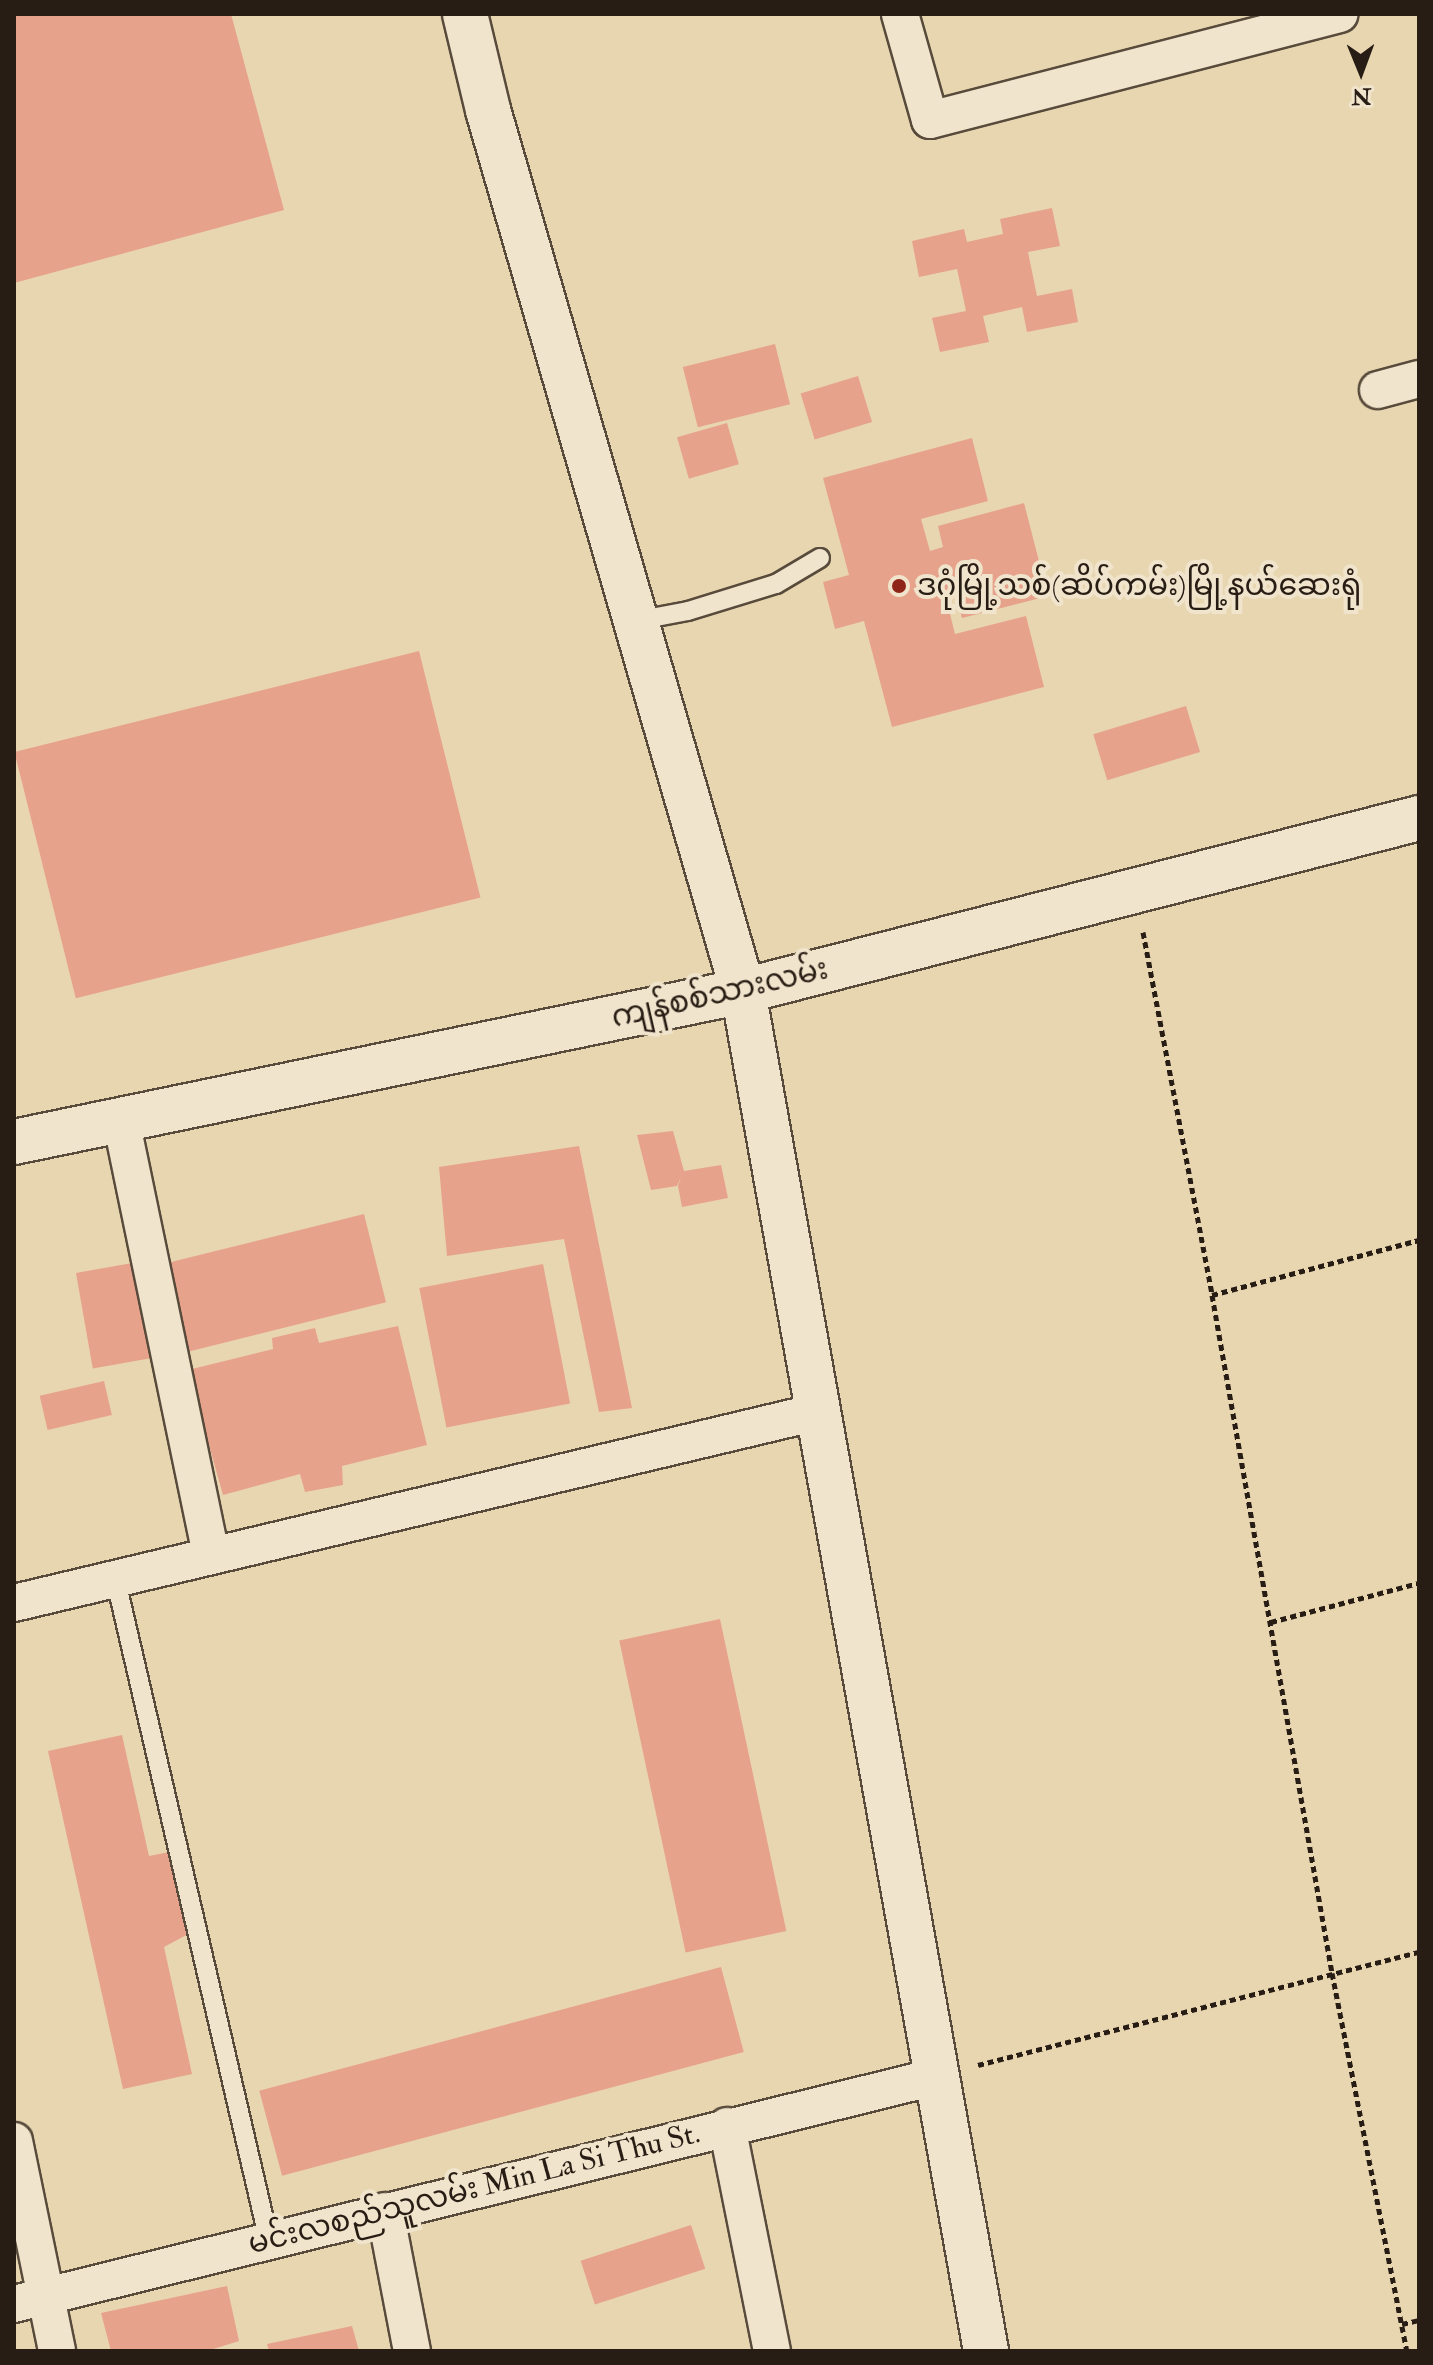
<!DOCTYPE html>
<meta charset="utf-8">
<style>
body{margin:0}
#map{position:relative;width:1433px;height:2365px;overflow:hidden;background:#e8d6b1;font-family:"IM FELL Double Pica","Noto Sans Myanmar",serif}
div>[style]{position:absolute}
.building>*{inset:0;background:#e7a28b;transform-origin:0 0}
.path>*{height:5px;margin-top:-2.5px;transform-origin:0;background:repeating-linear-gradient(90deg,#281d14 0 6px,transparent 0 10px)}
.roads{filter:drop-shadow(2px 0 #584b3b) drop-shadow(-2px 0 #584b3b) drop-shadow(0 2px #584b3b) drop-shadow(0 -2px #584b3b)}
.service>*{height:18px;margin:-9px;padding:0 9px;transform-origin:9px;border-radius:9px;background:#f0e4cc}
.minor>*{height:36px;margin:-18px;padding:0 18px;transform-origin:18px;border-radius:18px;background:#f0e4cc}
.tertiary>*{height:44px;margin:-22px;padding:0 22px;transform-origin:22px;border-radius:22px;background:#f0e4cc}
.dots>*{width:22px;height:22px;translate:-50% -50%;box-sizing:border-box;border:4px solid #f0e4cc;border-radius:50%}
span{translate:-50% -50%;white-space:nowrap;text-align:center;line-height:1.15;-webkit-text-stroke:8px #f0e4cc;paint-order:stroke}
.poi-label{font-size:30px;color:#281d14}
.left{translate:0 -50%;text-align:left}
.street-label{font-size:30px;color:#281d14}
.frame{position:absolute;inset:0;border:16px solid #281d14;pointer-events:none}
.north{position:absolute;left:1321px;top:32px;width:80px;height:80px;-webkit-text-stroke:6px #f0e4cc;paint-order:stroke;rotate:179deg;font-size:22px;font-weight:700;line-height:32px;text-align:center;color:#281d14}
.north::after{content:'';display:block;margin:auto;width:28px;height:36px;background:#281d14;clip-path:polygon(50% 0,100% 100%,50% 72%,0 100%)}
</style>
<div id="map">
<div class="building">
<i style="clip-path:polygon(14px 14px,231px 14px,284px 210px,14px 283px)"></i>
<i style="clip-path:polygon(1052px 208px,1060px 246px,1028px 252px,1037px 296px,1072px 289px,1078px 322px,1027px 332px,1022px 307px,983px 316px,989px 342px,940px 352px,932px 318px,966px 311px,957px 269px,919px 277px,912px 241px,964px 229px,967px 242px,1003px 234px,1000px 219px)"></i>
<i style="left:775px;top:344px;width:62px;height:95px;rotate:76deg"></i>
<i style="left:858px;top:376px;width:48px;height:60px;rotate:73deg"></i>
<i style="left:727px;top:423px;width:43px;height:52px;rotate:74deg"></i>
<i style="clip-path:polygon(972px 438px,988px 501px,921px 519px,930px 551px,943px 547px,938px 526px,1024px 503px,1048px 596px,962px 618px,956px 596px,946px 598px,955px 634px,1026px 616px,1044px 687px,892px 727px,864px 621px,835px 629px,823px 582px,849px 575px,823px 478px)"></i>
<i style="left:419px;top:651px;width:254px;height:417px;rotate:76deg"></i>
<i style="left:1186px;top:706px;width:48px;height:97px;rotate:73deg"></i>
<i style="clip-path:polygon(673px 1131px,684px 1171px,721px 1165px,728px 1198px,682px 1207px,678px 1186px,681px 1177px,677px 1186px,651px 1190px,637px 1135px)"></i>
<i style="clip-path:polygon(579px 1146px,632px 1408px,599px 1412px,564px 1239px,447px 1256px,439px 1167px)"></i>
<i style="left:364px;top:1214px;width:91px;height:203px;rotate:76deg"></i>
<i style="left:138px;top:1262px;width:97px;height:63px;rotate:80deg"></i>
<i style="left:543px;top:1264px;width:142px;height:126px;rotate:79deg"></i>
<i style="clip-path:polygon(398px 1326px,427px 1445px,342px 1466px,343px 1485px,305px 1492px,300px 1474px,223px 1495px,188px 1370px,273px 1349px,272px 1338px,315px 1328px,319px 1343px)"></i>
<i style="left:104px;top:1381px;width:35px;height:66px;rotate:77deg"></i>
<i style="left:720px;top:1619px;width:319px;height:103px;rotate:78deg"></i>
<i style="clip-path:polygon(122px 1735px,149px 1856px,174px 1851px,192px 1932px,164px 1947px,192px 2074px,123px 2089px,48px 1751px)"></i>
<i style="left:721px;top:1967px;width:88px;height:478px;rotate:75deg"></i>
<i style="left:691px;top:2225px;width:46px;height:116px;rotate:72deg"></i>
<i style="clip-path:polygon(227px 2286px,239px 2341px,207px 2351px,111px 2351px,101px 2313px)"></i>
<i style="clip-path:polygon(352px 2326px,359px 2351px,269px 2351px,267px 2344px)"></i>
</div>
<div class="path">
<i style="left:1143px;top:932px;width:369px;rotate:79.2deg"></i>
<i style="left:1212px;top:1295px;width:689px;rotate:79.96deg"></i>
<i style="left:1332px;top:1973px;width:385px;rotate:78.8deg"></i>
<i style="left:1212px;top:1295px;width:214px;rotate:-14.9deg"></i>
<i style="left:1271px;top:1622px;width:153px;rotate:-14.8deg"></i>
<i style="left:978px;top:2065px;width:455px;rotate:-14.4deg"></i>
<i style="left:1402px;top:2324px;width:17px;rotate:-13deg"></i>
</div>
<div class="roads">
<div class="service">
<i style="left:635px;top:621px;width:54px;rotate:-10.7deg"></i>
<i style="left:688px;top:611px;width:92px;rotate:-17.1deg"></i>
<i style="left:776px;top:584px;width:51px;rotate:-30.6deg"></i>
<i style="left:115px;top:1577px;width:682px;rotate:76.94deg"></i>
</div>
<div class="minor">
<i style="left:900px;top:14px;width:110px;rotate:74.2deg"></i>
<i style="left:930px;top:120px;width:423px;rotate:-14.5deg"></i>
<i style="left:1378px;top:390px;width:42px;rotate:-15deg"></i>
<i style="left:121px;top:1120px;width:445px;rotate:78.3deg"></i>
<i style="left:14px;top:1603px;width:825px;rotate:-13.38deg"></i>
<i style="left:727px;top:2126px;width:229px;rotate:78.7deg"></i>
<i style="left:14px;top:2141px;width:214px;rotate:78.4deg"></i>
<i style="left:385px;top:2211px;width:143px;rotate:79.1deg"></i>
<i style="left:14px;top:2304px;width:949px;rotate:-13.85deg"></i>
</div>
<div class="tertiary">
<i style="left:465px;top:14px;width:99px;rotate:76.5deg"></i>
<i style="left:488px;top:110px;width:917px;rotate:73.86deg"></i>
<i style="left:743px;top:991px;width:1382px;rotate:79.87deg"></i>
<i style="left:14px;top:1142px;width:744px;rotate:-11.7deg"></i>
<i style="left:743px;top:991px;width:698px;rotate:-14.35deg"></i>
</div>
</div>
<div class="dots">
<i style="left:899px;top:586px;background:#8f2418"></i>
</div>
<div class="poi-label">
<span class="left" style="left:917px;top:586px">ဒဂုံမြို့သစ်(ဆိပ်ကမ်း)မြို့နယ်ဆေးရုံ</span>
</div>
<div class="street-label">
<span style="left:720px;top:994px;rotate:-13deg">ကျန်စစ်သားလမ်း</span>
<span style="left:474px;top:2189px;rotate:-14deg">မင်းလစည်သူလမ်း Min La Si Thu St.</span>
</div>
<div class="frame"></div>
<div class="north">N</div>
</div>
